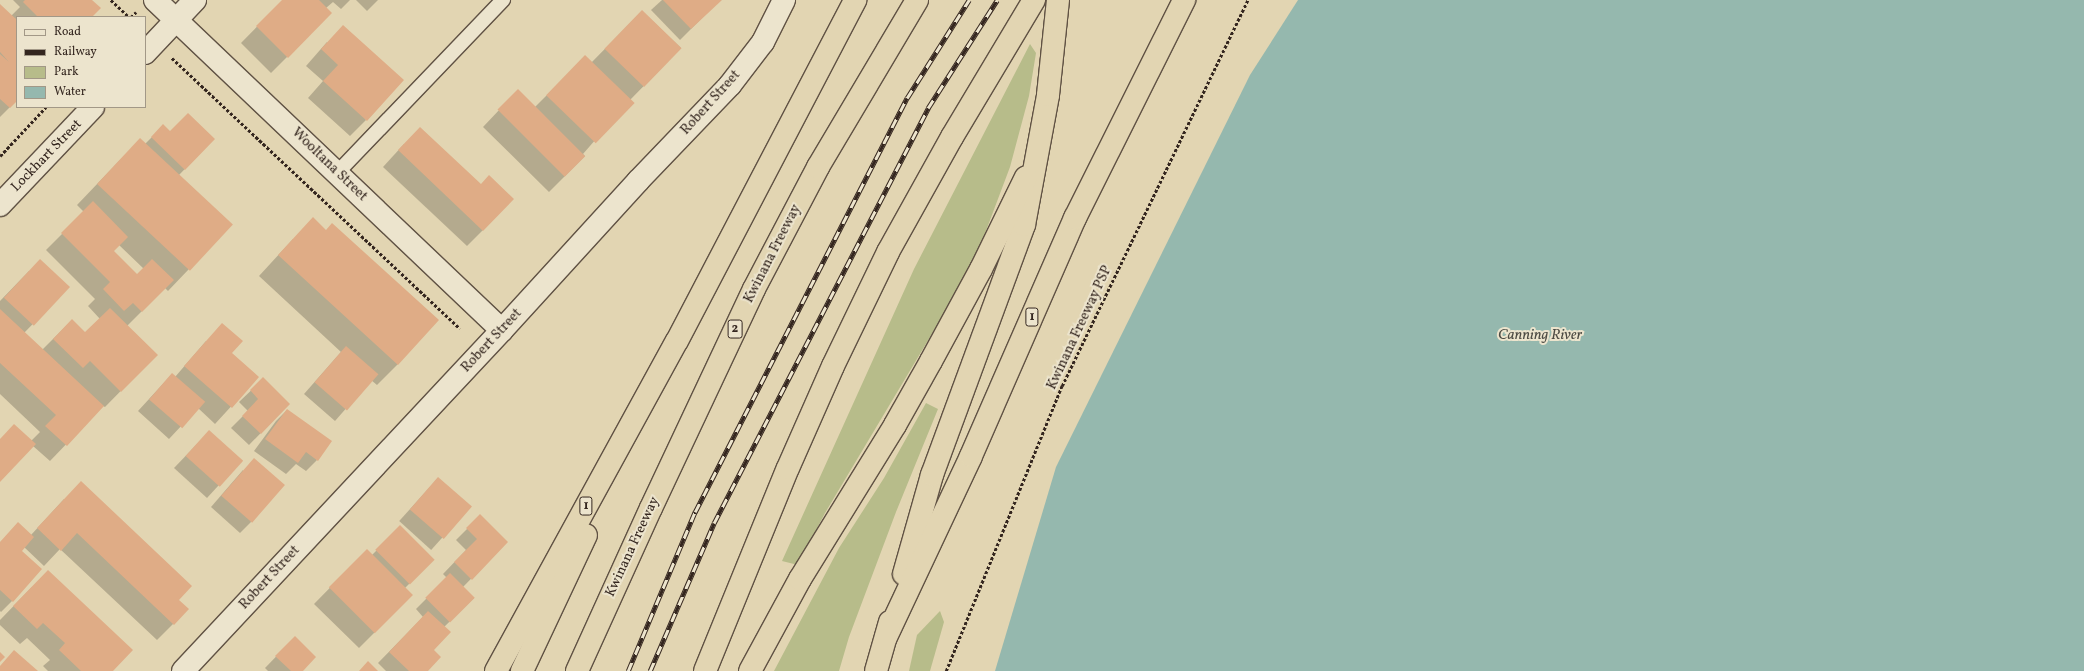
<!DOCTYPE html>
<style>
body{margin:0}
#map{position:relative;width:2084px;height:671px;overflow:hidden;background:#e2d5b2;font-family:Vollkorn,serif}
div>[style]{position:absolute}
.green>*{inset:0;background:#b7bc8a}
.water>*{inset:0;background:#95b8ae}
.shadow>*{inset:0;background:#0003;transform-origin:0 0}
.building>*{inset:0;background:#dfac86;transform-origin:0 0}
.path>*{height:2.5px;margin-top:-1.25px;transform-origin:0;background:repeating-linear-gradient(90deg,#34261f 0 3px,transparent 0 5px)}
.roads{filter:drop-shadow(1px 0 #605244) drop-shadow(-1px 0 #605244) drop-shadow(0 1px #605244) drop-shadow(0 -1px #605244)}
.service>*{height:14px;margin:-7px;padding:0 7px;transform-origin:7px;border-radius:7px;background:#ece4cd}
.minor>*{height:22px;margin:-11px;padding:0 11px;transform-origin:11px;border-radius:11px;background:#ece4cd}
.motorway>*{height:22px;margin:-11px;padding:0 11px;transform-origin:11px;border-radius:11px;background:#e2d5b2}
.rail>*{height:4.5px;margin-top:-2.25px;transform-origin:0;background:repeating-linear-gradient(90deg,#ece4cd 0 9px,#34261f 0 18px);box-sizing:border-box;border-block:1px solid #34261f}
span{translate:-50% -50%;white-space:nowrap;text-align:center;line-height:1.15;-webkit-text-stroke:4px #ece4cd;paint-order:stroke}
.shield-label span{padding:1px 3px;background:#ece4cd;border:1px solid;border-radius:3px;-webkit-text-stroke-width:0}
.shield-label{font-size:13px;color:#34261f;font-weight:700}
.street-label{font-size:14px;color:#34261f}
.water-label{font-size:15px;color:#4c4a43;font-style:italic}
.legend{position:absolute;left:16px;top:16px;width:130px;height:92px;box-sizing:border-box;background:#ece4cd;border:1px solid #a29887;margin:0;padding:5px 7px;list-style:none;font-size:12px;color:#34261f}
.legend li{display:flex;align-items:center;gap:8px;height:20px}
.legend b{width:20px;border:1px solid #a29887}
</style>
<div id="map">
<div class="green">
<i style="clip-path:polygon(1030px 44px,1036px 53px,1029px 96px,1010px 167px,981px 244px,942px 317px,825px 513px,798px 565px,782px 561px,914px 269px)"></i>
<i style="clip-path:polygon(926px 403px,938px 409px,896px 512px,849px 637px,839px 671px,774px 671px,839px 548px,884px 478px)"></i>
<i style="clip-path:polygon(940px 611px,944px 622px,930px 671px,909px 671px,917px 635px)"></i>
</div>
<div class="water">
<i style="clip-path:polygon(1298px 0,2084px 0,2084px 671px,995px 671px,1056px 467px,1250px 75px)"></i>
</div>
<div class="shadow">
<i style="clip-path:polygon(13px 0,91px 0,91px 17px,17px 17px,17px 100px,0 117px,0 5px,11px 16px,20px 7px)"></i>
<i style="clip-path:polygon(283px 0,350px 0,341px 9px,333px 2px,326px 8px,331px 13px,271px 73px,241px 43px)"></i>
<i style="clip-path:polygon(356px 0,378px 0,367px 11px)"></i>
<i style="clip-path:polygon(662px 0,720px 0,680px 40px,651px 10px)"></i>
<i style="clip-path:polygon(642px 11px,681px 48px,630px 100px,583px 154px,585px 156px,549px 192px,483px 127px,518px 90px,535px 107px,585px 57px,591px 63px)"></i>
<i style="clip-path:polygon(327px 42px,366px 120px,350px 136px,308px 98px,323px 81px,306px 66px)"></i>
<i style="clip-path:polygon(evenodd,163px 126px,170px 132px,214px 139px,179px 175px,231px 225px,168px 291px,165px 288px,127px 326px,156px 355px,105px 407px,103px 406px,50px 461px,33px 446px,0 481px,0 439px,31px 441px,40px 432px,0 394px,0 301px,29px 271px,68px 288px,24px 333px,42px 350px,72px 320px,85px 334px,100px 319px,88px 306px,95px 299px,46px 250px,84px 212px,77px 205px,120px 160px,145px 144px,163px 126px,119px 245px,144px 269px,137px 276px,113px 251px,119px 245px)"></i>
<i style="clip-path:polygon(404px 144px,483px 230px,467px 246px,383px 167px)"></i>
<i style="clip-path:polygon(293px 239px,398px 364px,377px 385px,371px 380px,335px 421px,304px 394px,341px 352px,259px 276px)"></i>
<i style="clip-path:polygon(206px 341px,231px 353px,258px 377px,215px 424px,198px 408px,169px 439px,138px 411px,172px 374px,175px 377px)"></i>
<i style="clip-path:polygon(263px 379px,289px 404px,249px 445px,231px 428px,248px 411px,239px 402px)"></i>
<i style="clip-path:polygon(287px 410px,317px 460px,306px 471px,296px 464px,286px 474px,254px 451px,276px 421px)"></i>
<i style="clip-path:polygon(198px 443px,241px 461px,207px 498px,174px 468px)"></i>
<i style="clip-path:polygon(243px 470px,251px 522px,240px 533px,211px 507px)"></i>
<i style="left:438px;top:478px;width:43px;height:58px;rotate:42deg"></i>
<i style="clip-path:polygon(64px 499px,178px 600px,173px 624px,157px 640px,60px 549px,44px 566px,24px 547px,20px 551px,12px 601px,1px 612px,0 611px,0 542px,31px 535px)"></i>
<i style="clip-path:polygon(480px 516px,507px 542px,463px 587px,474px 598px,444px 627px,433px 650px,426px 671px,386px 671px,378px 663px,423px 617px,416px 609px,447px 578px,443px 574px,466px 550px,456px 540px)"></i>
<i style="clip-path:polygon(400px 527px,433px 560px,405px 588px,412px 595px,359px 648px,314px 604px,367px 550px,372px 555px)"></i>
<i style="clip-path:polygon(32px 587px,111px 671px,48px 671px,43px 666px,50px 660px,27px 638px,20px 644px,0 625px,0 620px)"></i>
<i style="clip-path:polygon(295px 637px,301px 671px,268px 671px,265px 668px)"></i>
</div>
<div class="building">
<i style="clip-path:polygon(25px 0,92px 0,101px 8px,92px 17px,38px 17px,23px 2px)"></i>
<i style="clip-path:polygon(282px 0,319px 0,332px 13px,288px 58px,256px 26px)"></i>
<i style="clip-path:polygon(663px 0,722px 0,691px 29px)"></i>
<i style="clip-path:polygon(0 4px,17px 20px,17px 101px,10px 108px,0 99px,0 54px,9px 62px,0 52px)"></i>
<i style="left:642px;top:10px;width:55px;height:54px;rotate:44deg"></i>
<i style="clip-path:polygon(343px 25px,404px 80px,367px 121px,323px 81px,338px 65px,321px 49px)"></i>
<i style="left:585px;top:55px;width:69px;height:56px;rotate:44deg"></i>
<i style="left:518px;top:89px;width:95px;height:29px;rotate:45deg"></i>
<i style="clip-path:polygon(188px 113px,215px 139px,185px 170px,151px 137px,163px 124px,170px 131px)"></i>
<i style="clip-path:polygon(420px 127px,481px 184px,489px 175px,514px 199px,483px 231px,398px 150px)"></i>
<i style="left:140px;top:138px;width:127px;height:63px;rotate:43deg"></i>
<i style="clip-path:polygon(93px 201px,128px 237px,114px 251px,137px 274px,152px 259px,174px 280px,142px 312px,133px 303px,124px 311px,103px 289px,110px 282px,61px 233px)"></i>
<i style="clip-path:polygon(313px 217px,326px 230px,332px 223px,439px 320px,398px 365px,278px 255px)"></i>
<i style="left:40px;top:259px;width:41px;height:53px;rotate:43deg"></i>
<i style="clip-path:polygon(110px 308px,158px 355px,121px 392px,90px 361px,83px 368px,53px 339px,72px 319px,85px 332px)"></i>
<i style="clip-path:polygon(0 309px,104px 406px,67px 446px,45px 426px,56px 415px,0 363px)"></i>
<i style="clip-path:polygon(222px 323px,243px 341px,232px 353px,259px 377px,232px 408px,184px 366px)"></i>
<i style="left:346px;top:346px;width:43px;height:48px;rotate:41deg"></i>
<i style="left:172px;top:373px;width:44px;height:35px;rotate:41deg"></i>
<i style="clip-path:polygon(263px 377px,290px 404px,261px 434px,242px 416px,258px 399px,250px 390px)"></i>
<i style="clip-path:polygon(287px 409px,332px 441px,318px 461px,306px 452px,298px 463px,265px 439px)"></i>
<i style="clip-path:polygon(14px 424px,36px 444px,0 482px,0 439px)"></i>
<i style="left:209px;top:430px;width:46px;height:35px;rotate:42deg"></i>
<i style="left:254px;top:458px;width:41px;height:50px;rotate:41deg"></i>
<i style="left:438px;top:477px;width:45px;height:43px;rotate:41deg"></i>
<i style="clip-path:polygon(81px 481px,192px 586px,179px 600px,189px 609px,174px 625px,77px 533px,61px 551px,37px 528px)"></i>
<i style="clip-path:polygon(480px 514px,508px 542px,472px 580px,454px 562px,477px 539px,466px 528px)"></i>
<i style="clip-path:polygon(18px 522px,34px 537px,22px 551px,42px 569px,13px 602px,0 590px,0 542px)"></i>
<i style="left:400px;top:525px;width:49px;height:35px;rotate:45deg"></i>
<i style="left:367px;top:549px;width:65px;height:54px;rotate:45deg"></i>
<i style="clip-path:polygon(48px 570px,133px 650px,113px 671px,81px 671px,59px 650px,65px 643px,43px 623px,37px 629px,13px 606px)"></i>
<i style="left:450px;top:573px;width:35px;height:35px;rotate:45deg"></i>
<i style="clip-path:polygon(428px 611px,451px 632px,434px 650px,441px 657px,428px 671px,409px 671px,389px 652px)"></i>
<i style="clip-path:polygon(295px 636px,316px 657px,303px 671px,291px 671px,275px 656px)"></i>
<i style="clip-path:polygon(14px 650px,38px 671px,0 671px,0 666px)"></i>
<i style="clip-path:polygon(0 652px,5px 657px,0 662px)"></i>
<i style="clip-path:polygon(368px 661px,378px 671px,359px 671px)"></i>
</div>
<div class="path">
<i style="left:111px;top:0;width:25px;rotate:43deg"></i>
<i style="left:131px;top:17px;width:7px;rotate:-45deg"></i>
<i style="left:172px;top:58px;width:395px;rotate:43.2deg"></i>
<i style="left:0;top:156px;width:67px;rotate:-46.8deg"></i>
<i style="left:946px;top:671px;width:308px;rotate:-67.9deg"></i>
<i style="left:1062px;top:386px;width:428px;rotate:-64.3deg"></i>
</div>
<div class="roads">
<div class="service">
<i style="left:337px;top:173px;width:240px;rotate:-46.2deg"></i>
</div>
<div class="minor">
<i style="left:155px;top:0;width:479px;rotate:43.6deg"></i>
<i style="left:145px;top:53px;width:73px;rotate:-46.7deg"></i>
<i style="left:0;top:205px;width:135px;rotate:-46.5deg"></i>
<i style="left:183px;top:671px;width:467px;rotate:-46.9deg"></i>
<i style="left:502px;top:330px;width:202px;rotate:-47.6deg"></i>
<i style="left:638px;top:181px;width:133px;rotate:-46.2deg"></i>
<i style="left:730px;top:85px;width:54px;rotate:-52.5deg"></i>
<i style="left:763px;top:42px;width:47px;rotate:-63.4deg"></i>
</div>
<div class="motorway">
<i style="left:904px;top:574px;width:103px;rotate:-74.2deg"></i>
<i style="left:932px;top:475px;width:266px;rotate:-69.8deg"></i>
<i style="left:1024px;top:225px;width:132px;rotate:-79.5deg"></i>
<i style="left:1048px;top:95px;width:96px;rotate:-84deg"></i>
<i style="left:886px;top:637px;width:200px;rotate:-64.8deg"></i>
<i style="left:971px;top:456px;width:260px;rotate:-66.4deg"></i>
<i style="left:1075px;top:218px;width:244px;rotate:-63.4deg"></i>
<i style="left:496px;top:671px;width:376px;rotate:-61.3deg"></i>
<i style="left:677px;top:341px;width:385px;rotate:-62.4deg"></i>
<i style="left:522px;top:671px;width:150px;rotate:-64.8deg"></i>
<i style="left:577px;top:671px;width:179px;rotate:-65.6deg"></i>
<i style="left:651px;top:508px;width:242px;rotate:-64.8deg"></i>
<i style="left:754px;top:289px;width:138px;rotate:-62.3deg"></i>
<i style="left:818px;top:167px;width:194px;rotate:-59.3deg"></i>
<i style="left:705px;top:671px;width:219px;rotate:-67.8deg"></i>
<i style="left:788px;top:468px;width:111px;rotate:-66.2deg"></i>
<i style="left:833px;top:366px;width:127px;rotate:-64.2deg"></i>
<i style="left:888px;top:252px;width:132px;rotate:-60.9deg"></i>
<i style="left:952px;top:137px;width:160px;rotate:-59.1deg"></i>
<i style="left:750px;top:671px;width:105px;rotate:-61.5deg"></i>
<i style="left:800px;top:579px;width:181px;rotate:-58.3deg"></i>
<i style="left:895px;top:425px;width:73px;rotate:-60.6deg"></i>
<i style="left:931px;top:361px;width:105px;rotate:-61.5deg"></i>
<i style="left:981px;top:269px;width:102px;rotate:-63.9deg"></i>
<i style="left:876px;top:671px;width:51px;rotate:-74.1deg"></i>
</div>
</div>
<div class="rail">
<i style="left:628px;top:671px;width:173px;rotate:-67.2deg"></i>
<i style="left:695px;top:512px;width:465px;rotate:-62.9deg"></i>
<i style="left:907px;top:98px;width:116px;rotate:-57.7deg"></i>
<i style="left:650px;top:671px;width:161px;rotate:-66.6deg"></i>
<i style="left:714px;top:523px;width:467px;rotate:-62.7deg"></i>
<i style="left:928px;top:108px;width:128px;rotate:-57.4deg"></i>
</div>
<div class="shield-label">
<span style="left:1032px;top:317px">1</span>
<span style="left:735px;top:329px">2</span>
<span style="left:586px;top:506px">1</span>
</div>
<div class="street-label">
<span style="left:711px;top:103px;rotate:-48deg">Robert Street</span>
<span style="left:47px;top:156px;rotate:-46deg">Lockhart Street</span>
<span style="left:329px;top:165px;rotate:44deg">Wooltana Street</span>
<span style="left:773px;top:254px;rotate:-63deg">Kwinana Freeway</span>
<span style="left:1080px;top:328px;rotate:-65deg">Kwinana Freeway PSP</span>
<span style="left:492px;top:341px;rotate:-47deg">Robert Street</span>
<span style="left:633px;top:547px;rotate:-65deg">Kwinana Freeway</span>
<span style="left:270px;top:578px;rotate:-47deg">Robert Street</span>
</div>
<div class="water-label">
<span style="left:1540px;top:336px">Canning River</span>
</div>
<ul class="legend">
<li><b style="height:5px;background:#ece4cd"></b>Road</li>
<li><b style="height:5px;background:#34261f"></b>Railway</li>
<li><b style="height:11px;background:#b7bc8a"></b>Park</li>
<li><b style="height:11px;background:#95b8ae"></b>Water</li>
</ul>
</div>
